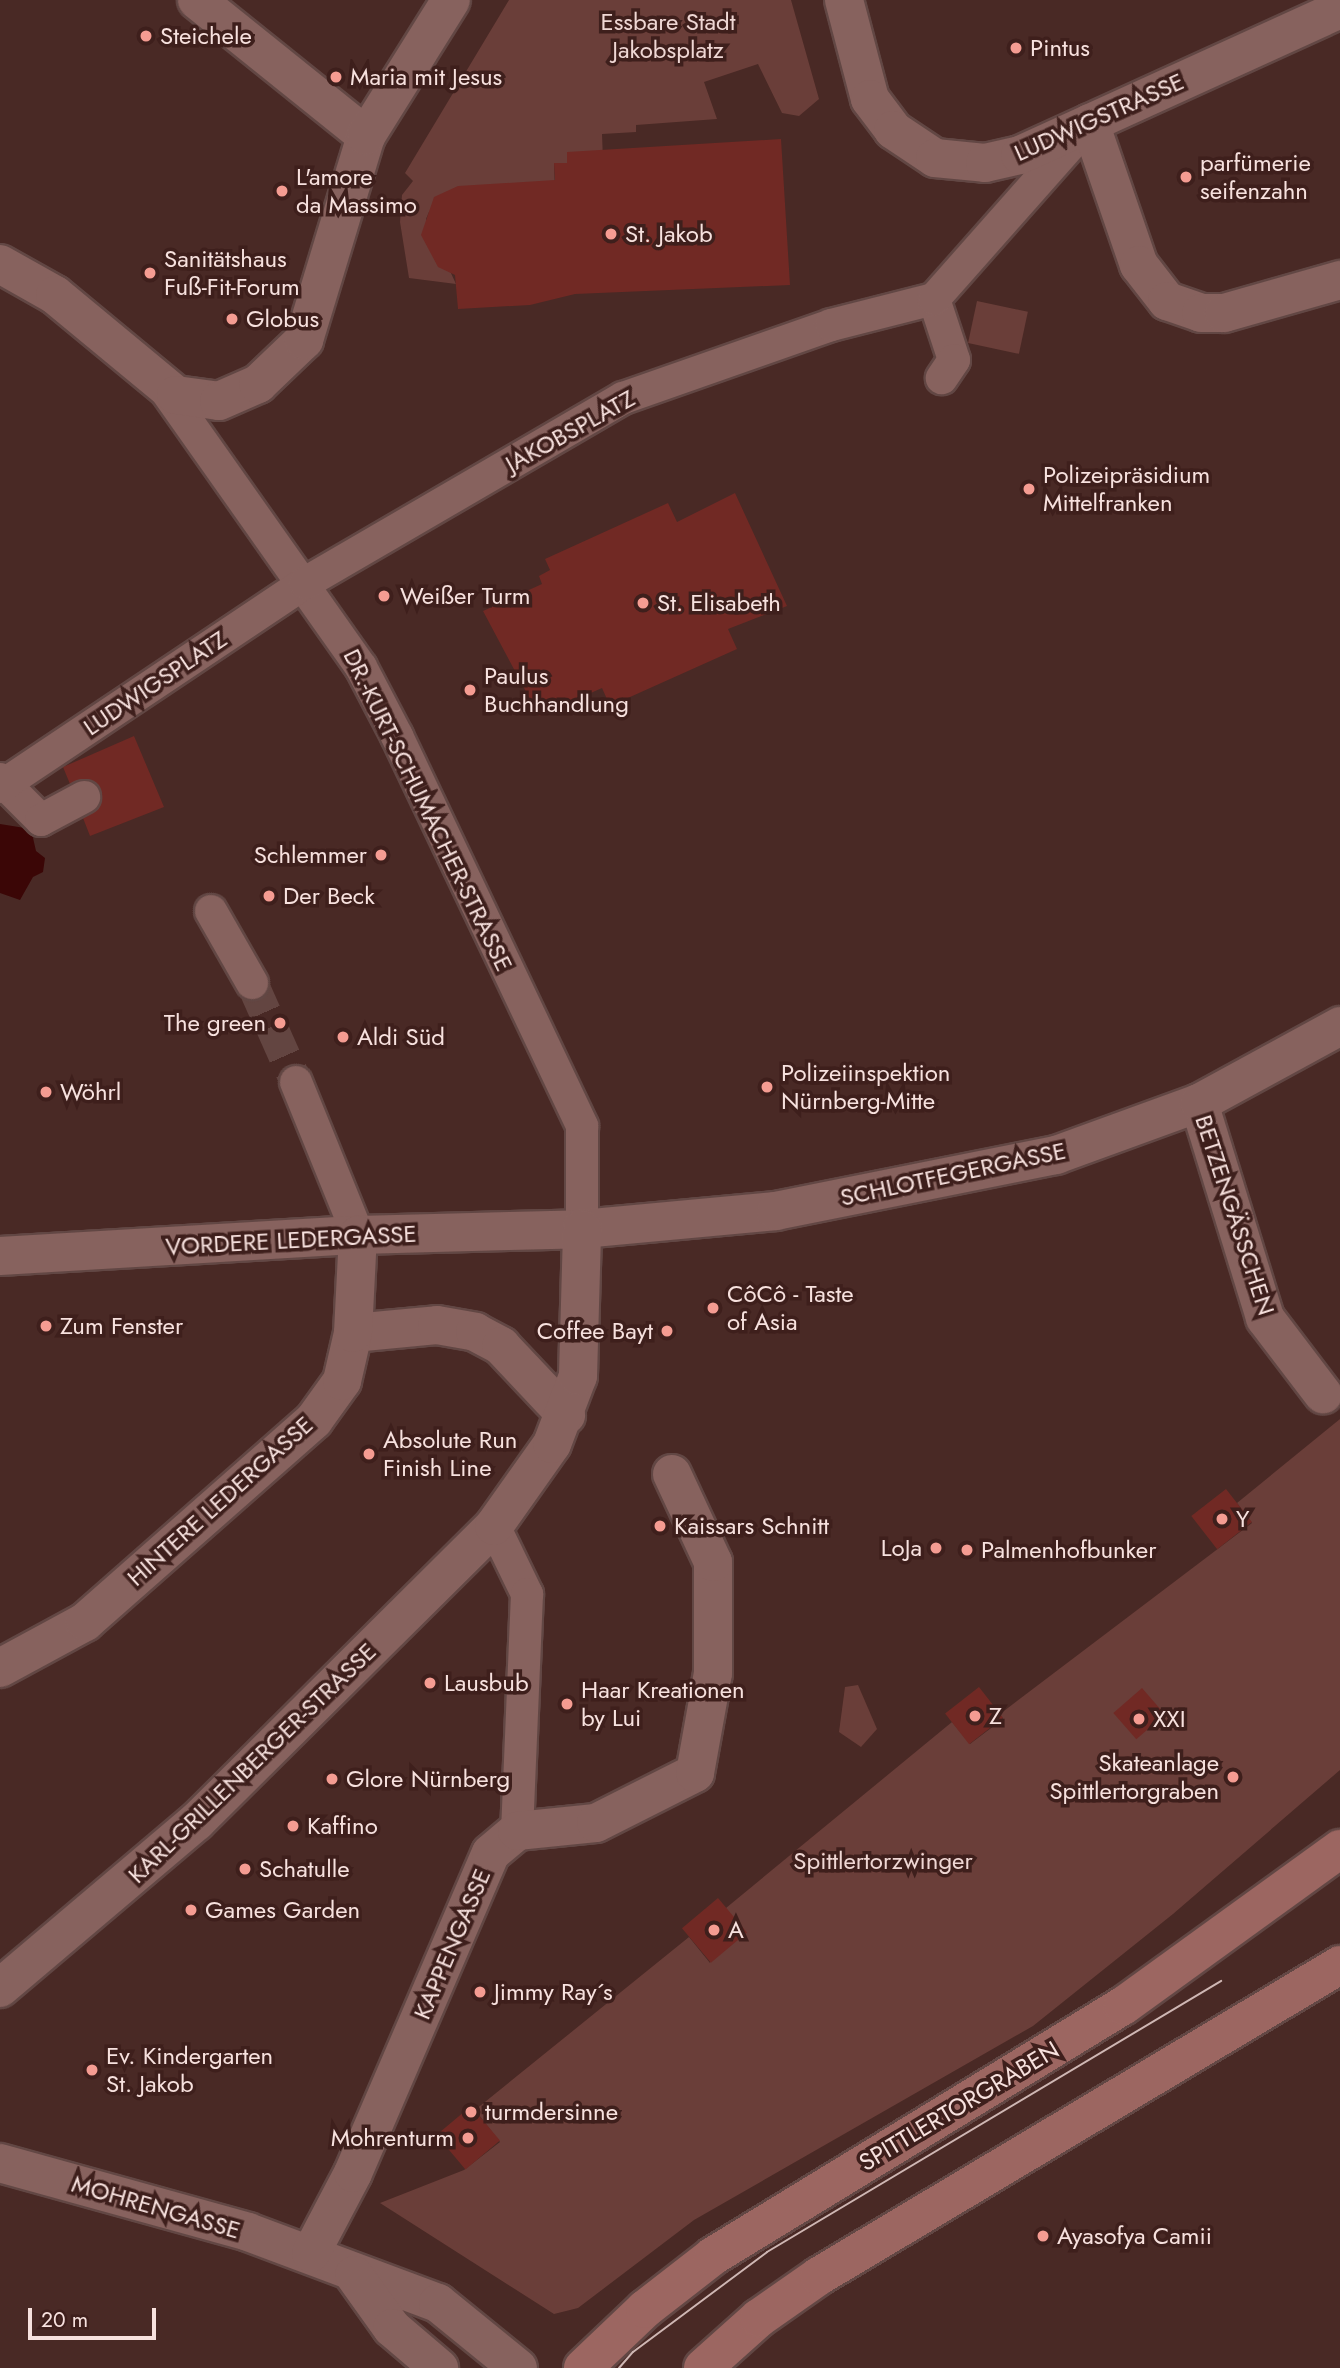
<!DOCTYPE html>
<meta charset="utf-8">
<style>
body{margin:0}
#map{position:relative;width:1340px;height:2368px;overflow:hidden;background:#492925;font-family:Jost,sans-serif}
div>[style]{position:absolute}
.green>*{inset:0;background:#6a3e39;transform-origin:0 0}
.water>*{inset:0;background:#3b0606}
.building>*{inset:0;background:#712924;transform-origin:0 0}
.pedestrian-tunnel>*{height:32px;margin-top:-16px;transform-origin:0;background:repeating-linear-gradient(90deg,#634541 0 32px,transparent 0 48px)}
.roads{filter:drop-shadow(2px 0 #624744) drop-shadow(-2px 0 #624744) drop-shadow(0 2px #624744) drop-shadow(0 -2px #624744)}
.pedestrian>*{height:32px;margin:-16px;padding:0 16px;transform-origin:16px;border-radius:16px;background:#87625e}
.minor>*{height:38px;margin:-19px;padding:0 19px;transform-origin:19px;border-radius:19px;background:#87625e}
.secondary>*{height:38px;margin:-19px;padding:0 19px;transform-origin:19px;border-radius:19px;background:#9c6661}
.tram>*{height:2px;margin:-1px;padding:0 1px;transform-origin:1px;border-radius:1px;background:#cfb7b4}
.dots>*{width:19px;height:19px;translate:-50% -50%;box-sizing:border-box;border:4px solid #3e1f1c;border-radius:50%}
span{translate:-50% -50%;white-space:nowrap;text-align:center;line-height:1.15;-webkit-text-stroke:7px #3e1f1c;paint-order:stroke}
.park-label{font-size:24px;color:#efd7d4}
.poi-label{font-size:24px;color:#f7e1de}
.left{translate:0 -50%;text-align:left}
.right{translate:-100% -50%;text-align:right}
.street-label{font-size:24px;color:#f7e1de}
.scale{position:absolute;left:28px;top:2308px;width:128px;height:32px;box-sizing:border-box;border:4px solid #f7e1de;border-top:0;padding-left:9px;font-size:21px;line-height:24px;white-space:nowrap;color:#f7e1de;-webkit-text-stroke:5px #3e1f1c;paint-order:stroke}
</style>
<div id="map">
<div class="green">
<i style="clip-path:polygon(509px 0,791px 0,819px 99px,799px 116px,782px 113px,758px 64px,704px 82px,717px 119px,636px 125px,636px 132px,602px 134px,603px 160px,554px 164px,555px 190px,438px 215px,429px 212px,426px 219px,456px 284px,409px 278px,400px 222px,402px 195px,413px 181px,405px 173px)"></i>
<i style="left:977px;top:301px;width:52px;height:43px;rotate:12deg"></i>
<i style="clip-path:polygon(1340px 1419px,1340px 1770px,1173px 1914px,1033px 2026px,694px 2220px,578px 2308px,554px 2314px,380px 2203px,464px 2170px,500px 2142px,475px 2110px,689px 1937px,710px 1963px,726px 1908px,952px 1722px,970px 1744px,1003px 1719px,1000px 1714px,1252px 1523px,1237px 1503px)"></i>
<i style="clip-path:polygon(858px 1685px,877px 1729px,861px 1747px,839px 1732px,845px 1687px)"></i>
</div>
<div class="water">
<i style="clip-path:polygon(0 824px,31px 829px,36px 851px,45px 858px,43px 872px,33px 877px,20px 900px,0 893px)"></i>
</div>
<div class="building">
<i style="clip-path:polygon(781px 139px,790px 285px,575px 294px,530px 305px,458px 309px,455px 275px,438px 267px,421px 235px,434px 197px,458px 186px,555px 180px,554px 163px,567px 163px,567px 152px)"></i>
<i style="clip-path:polygon(735px 493px,787px 606px,728px 629px,737px 649px,610px 706px,602px 688px,539px 716px,483px 611px,542px 584px,539px 576px,550px 570px,545px 559px,668px 503px,677px 522px)"></i>
<i style="clip-path:polygon(134px 736px,164px 807px,90px 836px,83px 818px,100px 806px,100px 789px,85px 779px,70px 784px,63px 767px)"></i>
<i style="left:1226px;top:1489px;width:42px;height:44px;rotate:52deg"></i>
<i style="left:979px;top:1687px;width:39px;height:43px;rotate:52deg"></i>
<i style="left:1142px;top:1688px;width:35px;height:38px;rotate:49deg"></i>
<i style="left:718px;top:1898px;width:45px;height:47px;rotate:50deg"></i>
<i style="left:471px;top:2106px;width:45px;height:45px;rotate:50deg"></i>
</div>
<div class="pedestrian-tunnel">
<i style="left:252px;top:983px;width:108px;rotate:66deg"></i>
</div>
<div class="roads">
<div class="pedestrian">
<i style="left:934px;top:299px;width:64px;rotate:71.8deg"></i>
<i style="left:954px;top:360px;width:22px;rotate:124deg"></i>
<i style="left:162px;top:385px;width:345px;rotate:54.8deg"></i>
<i style="left:361px;top:667px;width:78px;rotate:62.4deg"></i>
<i style="left:397px;top:736px;width:432px;rotate:64.6deg"></i>
<i style="left:582px;top:1126px;width:103px;rotate:90deg"></i>
<i style="left:0;top:779px;width:58px;rotate:45deg"></i>
<i style="left:41px;top:820px;width:49px;rotate:-28.1deg"></i>
<i style="left:0;top:787px;width:367px;rotate:-33.8deg"></i>
<i style="left:305px;top:583px;width:368px;rotate:-30.2deg"></i>
<i style="left:623px;top:398px;width:220px;rotate:-19.3deg"></i>
<i style="left:831px;top:325px;width:106px;rotate:-14.2deg"></i>
<i style="left:934px;top:299px;width:232px;rotate:-48.5deg"></i>
<i style="left:211px;top:911px;width:83px;rotate:60.3deg"></i>
<i style="left:296px;top:1082px;width:165px;rotate:67.9deg"></i>
<i style="left:494px;top:1526px;width:76px;rotate:64.1deg"></i>
<i style="left:527px;top:1594px;width:237px;rotate:92.4deg"></i>
</div>
<div class="minor">
<i style="left:197px;top:0;width:217px;rotate:38.8deg"></i>
<i style="left:844px;top:0;width:102px;rotate:75.3deg"></i>
<i style="left:870px;top:99px;width:39px;rotate:53deg"></i>
<i style="left:893px;top:130px;width:50px;rotate:33.7deg"></i>
<i style="left:935px;top:158px;width:50px;rotate:5.7deg"></i>
<i style="left:985px;top:163px;width:36px;rotate:-13deg"></i>
<i style="left:1020px;top:155px;width:352px;rotate:-24.5deg"></i>
<i style="left:1090px;top:123px;width:150px;rotate:71deg"></i>
<i style="left:1139px;top:265px;width:46px;rotate:52.1deg"></i>
<i style="left:1167px;top:301px;width:36px;rotate:19deg"></i>
<i style="left:1201px;top:313px;width:23px"></i>
<i style="left:1224px;top:313px;width:121px;rotate:-15.9deg"></i>
<i style="left:0;top:264px;width:63px;rotate:29.4deg"></i>
<i style="left:55px;top:295px;width:157px;rotate:39.6deg"></i>
<i style="left:176px;top:395px;width:43px;rotate:7.9deg"></i>
<i style="left:219px;top:401px;width:43px;rotate:-23.6deg"></i>
<i style="left:258px;top:384px;width:64px;rotate:-43.7deg"></i>
<i style="left:304px;top:340px;width:213px;rotate:-73.1deg"></i>
<i style="left:366px;top:136px;width:160px;rotate:-58deg"></i>
<i style="left:1199px;top:1103px;width:225px;rotate:72.9deg"></i>
<i style="left:1265px;top:1318px;width:96px;rotate:52.7deg"></i>
<i style="left:0;top:1256px;width:359px;rotate:-3.4deg"></i>
<i style="left:358px;top:1235px;width:224px;rotate:-1.5deg"></i>
<i style="left:582px;top:1229px;width:195px;rotate:-5.3deg"></i>
<i style="left:776px;top:1211px;width:286px;rotate:-11.3deg"></i>
<i style="left:1056px;top:1155px;width:152px;rotate:-20deg"></i>
<i style="left:1199px;top:1103px;width:161px;rotate:-28.6deg"></i>
<i style="left:353px;top:1333px;width:84px;rotate:-5.4deg"></i>
<i style="left:437px;top:1325px;width:39px;rotate:10deg"></i>
<i style="left:475px;top:1332px;width:30px;rotate:28deg"></i>
<i style="left:501px;top:1346px;width:95px;rotate:46.7deg"></i>
<i style="left:0;top:1668px;width:97px;rotate:-28.4deg"></i>
<i style="left:85px;top:1622px;width:305px;rotate:-41.4deg"></i>
<i style="left:314px;top:1420px;width:48px;rotate:-54.3deg"></i>
<i style="left:342px;top:1381px;width:49px;rotate:-77.1deg"></i>
<i style="left:353px;top:1333px;width:98px;rotate:-87.1deg"></i>
<i style="left:0;top:1988px;width:257px;rotate:-40.3deg"></i>
<i style="left:196px;top:1822px;width:420px;rotate:-44.8deg"></i>
<i style="left:494px;top:1526px;width:100px;rotate:-54.7deg"></i>
<i style="left:552px;top:1444px;width:73px;rotate:-69.1deg"></i>
<i style="left:578px;top:1376px;width:147px;rotate:-88.4deg"></i>
<i style="left:0;top:2163px;width:257px;rotate:15.5deg"></i>
<i style="left:248px;top:2232px;width:203px;rotate:20.5deg"></i>
<i style="left:438px;top:2303px;width:103px;rotate:39.1deg"></i>
<i style="left:311px;top:2253px;width:90px;rotate:-62.3deg"></i>
<i style="left:353px;top:2173px;width:348px;rotate:-66.7deg"></i>
<i style="left:491px;top:1853px;width:34px;rotate:-40deg"></i>
<i style="left:517px;top:1831px;width:79px;rotate:-5.8deg"></i>
<i style="left:596px;top:1823px;width:111px;rotate:-26.8deg"></i>
<i style="left:695px;top:1773px;width:102px;rotate:-79.8deg"></i>
<i style="left:713px;top:1673px;width:111px;rotate:-90deg"></i>
<i style="left:713px;top:1562px;width:97px;rotate:-115deg"></i>
<i style="left:354px;top:2275px;width:65px;rotate:54.4deg"></i>
<i style="left:392px;top:2328px;width:62px;rotate:40.4deg"></i>
</div>
<div class="secondary">
<i style="left:583px;top:2368px;width:86px;rotate:-43.6deg"></i>
<i style="left:645px;top:2309px;width:86px;rotate:-37.9deg"></i>
<i style="left:713px;top:2256px;width:480px;rotate:-31.4deg"></i>
<i style="left:1123px;top:2006px;width:268px;rotate:-35.9deg"></i>
<i style="left:703px;top:2368px;width:75px;rotate:-41.8deg"></i>
<i style="left:759px;top:2318px;width:73px;rotate:-35deg"></i>
<i style="left:819px;top:2276px;width:607px;rotate:-30.83deg"></i>
</div>
</div>
<div class="tram">
<i style="left:619px;top:2368px;width:21px;rotate:-49deg"></i>
<i style="left:633px;top:2352px;width:167px;rotate:-36.7deg"></i>
<i style="left:767px;top:2252px;width:529px;rotate:-30.83deg"></i>
</div>
<div class="dots">
<i style="left:146px;top:36px;background:#f59c92"></i>
<i style="left:1016px;top:48px;background:#f59c92"></i>
<i style="left:336px;top:77px;background:#f59c92"></i>
<i style="left:1186px;top:177px;background:#f59c92"></i>
<i style="left:282px;top:191px;background:#f59c92"></i>
<i style="left:611px;top:234px;background:#f59c92"></i>
<i style="left:150px;top:273px;background:#f59c92"></i>
<i style="left:232px;top:319px;background:#f59c92"></i>
<i style="left:1029px;top:489px;background:#f59c92"></i>
<i style="left:384px;top:596px;background:#f59c92"></i>
<i style="left:643px;top:603px;background:#f59c92"></i>
<i style="left:470px;top:690px;background:#f59c92"></i>
<i style="left:381px;top:855px;background:#f59c92"></i>
<i style="left:269px;top:896px;background:#f59c92"></i>
<i style="left:280px;top:1023px;background:#f59c92"></i>
<i style="left:343px;top:1037px;background:#f59c92"></i>
<i style="left:767px;top:1087px;background:#f59c92"></i>
<i style="left:46px;top:1092px;background:#f59c92"></i>
<i style="left:713px;top:1308px;background:#f59c92"></i>
<i style="left:46px;top:1326px;background:#f59c92"></i>
<i style="left:667px;top:1331px;background:#f59c92"></i>
<i style="left:369px;top:1454px;background:#f59c92"></i>
<i style="left:1222px;top:1519px;background:#f59c92"></i>
<i style="left:660px;top:1526px;background:#f59c92"></i>
<i style="left:936px;top:1548px;background:#f59c92"></i>
<i style="left:967px;top:1550px;background:#f59c92"></i>
<i style="left:430px;top:1683px;background:#f59c92"></i>
<i style="left:567px;top:1704px;background:#f59c92"></i>
<i style="left:975px;top:1716px;background:#f59c92"></i>
<i style="left:1139px;top:1719px;background:#f59c92"></i>
<i style="left:1233px;top:1777px;background:#f59c92"></i>
<i style="left:332px;top:1779px;background:#f59c92"></i>
<i style="left:293px;top:1826px;background:#f59c92"></i>
<i style="left:245px;top:1869px;background:#f59c92"></i>
<i style="left:191px;top:1910px;background:#f59c92"></i>
<i style="left:714px;top:1930px;background:#f59c92"></i>
<i style="left:480px;top:1992px;background:#f59c92"></i>
<i style="left:92px;top:2070px;background:#f59c92"></i>
<i style="left:471px;top:2112px;background:#f59c92"></i>
<i style="left:468px;top:2138px;background:#f59c92"></i>
<i style="left:1043px;top:2236px;background:#f59c92"></i>
</div>
<div class="park-label">
<span style="left:668px;top:36px">Essbare Stadt<br>Jakobsplatz</span>
<span style="left:883px;top:1861px">Spittlertorzwinger</span>
</div>
<div class="poi-label">
<span class="left" style="left:160px;top:36px">Steichele</span>
<span class="left" style="left:1030px;top:48px">Pintus</span>
<span class="left" style="left:350px;top:77px">Maria mit Jesus</span>
<span class="left" style="left:1200px;top:177px">parfümerie<br>seifenzahn</span>
<span class="left" style="left:296px;top:191px">L'amore<br>da Massimo</span>
<span class="left" style="left:625px;top:234px">St. Jakob</span>
<span class="left" style="left:164px;top:273px">Sanitätshaus<br>Fuß-Fit-Forum</span>
<span class="left" style="left:246px;top:319px">Globus</span>
<span class="left" style="left:1043px;top:489px">Polizeipräsidium<br>Mittelfranken</span>
<span class="left" style="left:400px;top:596px">Weißer Turm</span>
<span class="left" style="left:657px;top:603px">St. Elisabeth</span>
<span class="left" style="left:484px;top:690px">Paulus<br>Buchhandlung</span>
<span class="right" style="left:367px;top:855px">Schlemmer</span>
<span class="left" style="left:283px;top:896px">Der Beck</span>
<span class="right" style="left:266px;top:1023px">The green</span>
<span class="left" style="left:357px;top:1037px">Aldi Süd</span>
<span class="left" style="left:781px;top:1087px">Polizeiinspektion<br>Nürnberg-Mitte</span>
<span class="left" style="left:60px;top:1092px">Wöhrl</span>
<span class="left" style="left:727px;top:1308px">CôCô - Taste<br>of Asia</span>
<span class="left" style="left:60px;top:1326px">Zum Fenster</span>
<span class="right" style="left:653px;top:1331px">Coffee Bayt</span>
<span class="left" style="left:383px;top:1454px">Absolute Run<br>Finish Line</span>
<span class="left" style="left:1236px;top:1519px">Y</span>
<span class="left" style="left:674px;top:1526px">Kaissars Schnitt</span>
<span class="right" style="left:922px;top:1548px">LoJa</span>
<span class="left" style="left:981px;top:1550px">Palmenhofbunker</span>
<span class="left" style="left:444px;top:1683px">Lausbub</span>
<span class="left" style="left:581px;top:1704px">Haar Kreationen<br>by Lui</span>
<span class="left" style="left:989px;top:1716px">Z</span>
<span class="left" style="left:1153px;top:1719px">XXI</span>
<span class="right" style="left:1219px;top:1777px">Skateanlage<br>Spittlertorgraben</span>
<span class="left" style="left:346px;top:1779px">Glore Nürnberg</span>
<span class="left" style="left:307px;top:1826px">Kaffino</span>
<span class="left" style="left:259px;top:1869px">Schatulle</span>
<span class="left" style="left:205px;top:1910px">Games Garden</span>
<span class="left" style="left:728px;top:1930px">A</span>
<span class="left" style="left:494px;top:1992px">Jimmy Ray´s</span>
<span class="left" style="left:106px;top:2070px">Ev. Kindergarten<br>St. Jakob</span>
<span class="left" style="left:485px;top:2112px">turmdersinne</span>
<span class="right" style="left:454px;top:2138px">Mohrenturm</span>
<span class="left" style="left:1057px;top:2236px">Ayasofya Camii</span>
</div>
<div class="street-label">
<span style="left:1099px;top:117px;rotate:-24deg">LUDWIGSTRASSE</span>
<span style="left:570px;top:431px;rotate:-29deg">JAKOBSPLATZ</span>
<span style="left:155px;top:683px;rotate:-34deg">LUDWIGSPLATZ</span>
<span style="left:428px;top:810px;rotate:64deg">DR.-KURT-SCHUMACHER-STRASSE</span>
<span style="left:953px;top:1174px;rotate:-12deg">SCHLOTFEGERGASSE</span>
<span style="left:1235px;top:1215px;rotate:72deg">BETZENGÄSSCHEN</span>
<span style="left:291px;top:1240px;rotate:-3deg">VORDERE LEDERGASSE</span>
<span style="left:220px;top:1501px;rotate:-42deg">HINTERE LEDERGASSE</span>
<span style="left:252px;top:1763px;rotate:-44deg">KARL-GRILLENBERGER-STRASSE</span>
<span style="left:452px;top:1944px;rotate:-67deg">KAPPENGASSE</span>
<span style="left:959px;top:2106px;rotate:-31deg">SPITTLERTORGRABEN</span>
<span style="left:156px;top:2207px;rotate:16deg">MOHRENGASSE</span>
</div>
<div class="scale">20 m</div>
</div>
